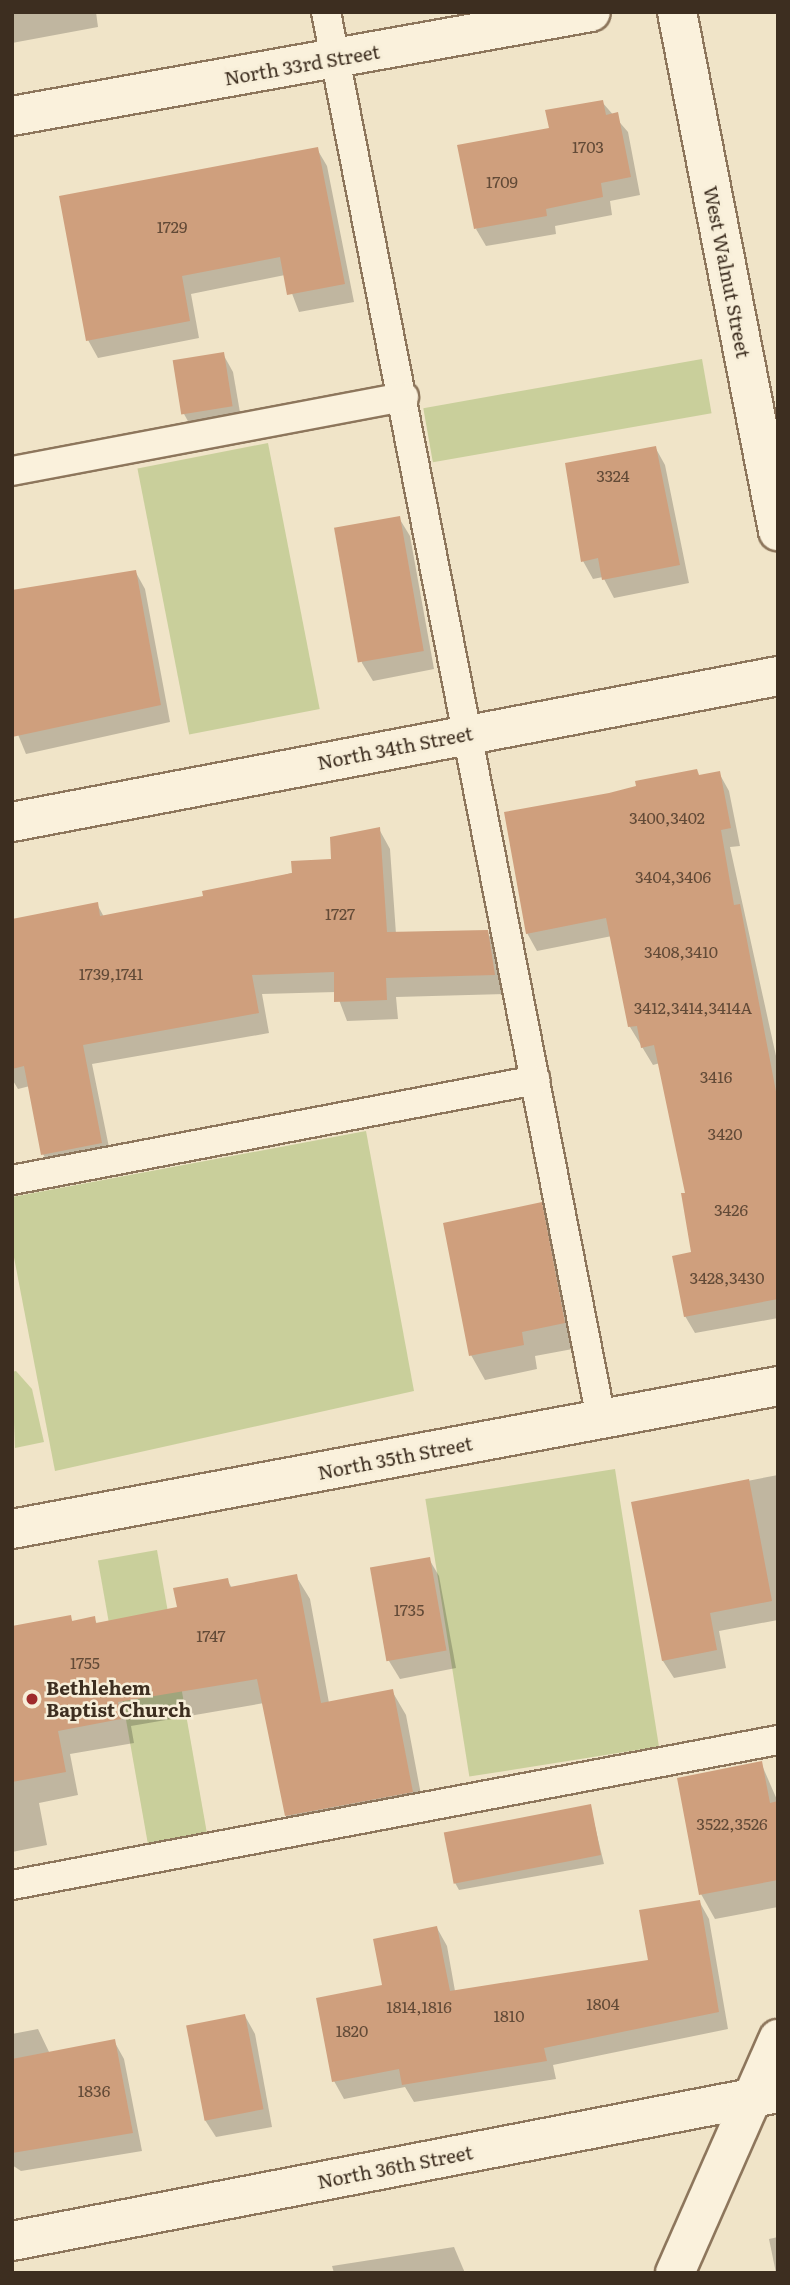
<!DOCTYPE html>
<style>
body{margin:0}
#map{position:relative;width:790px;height:2285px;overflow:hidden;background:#f0e4c8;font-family:Literata,serif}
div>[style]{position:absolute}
.green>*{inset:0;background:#c9cf9b;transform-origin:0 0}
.shadow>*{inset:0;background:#0003}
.building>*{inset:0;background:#cf9f7d;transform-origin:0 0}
.roads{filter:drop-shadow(2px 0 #8d765c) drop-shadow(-2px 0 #8d765c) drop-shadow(0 2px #8d765c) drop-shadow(0 -2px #8d765c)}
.service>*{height:28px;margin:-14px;padding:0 14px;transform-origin:14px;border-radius:14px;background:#faf1dc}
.minor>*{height:38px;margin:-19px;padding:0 19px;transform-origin:19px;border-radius:19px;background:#faf1dc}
.secondary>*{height:38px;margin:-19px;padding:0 19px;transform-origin:19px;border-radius:19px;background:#faf1dc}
.dots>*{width:19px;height:19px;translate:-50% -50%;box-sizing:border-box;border:4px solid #f7eed8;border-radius:50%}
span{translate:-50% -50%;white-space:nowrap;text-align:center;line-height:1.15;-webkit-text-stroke:5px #f7eed8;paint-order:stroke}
.number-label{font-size:16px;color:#624a37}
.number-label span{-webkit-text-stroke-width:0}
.street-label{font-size:19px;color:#3d2e20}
.poi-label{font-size:19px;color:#3d2e20;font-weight:700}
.left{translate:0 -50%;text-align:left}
.frame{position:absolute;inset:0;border:14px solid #3d2e20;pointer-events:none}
</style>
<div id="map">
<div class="green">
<i style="left:702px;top:359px;width:55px;height:283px;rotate:80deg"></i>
<i style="left:268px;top:443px;width:271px;height:133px;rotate:79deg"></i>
<i style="clip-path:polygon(366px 1131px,414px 1391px,55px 1471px,12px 1247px,12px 1197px)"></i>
<i style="clip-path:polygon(16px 1371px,32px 1389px,44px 1442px,15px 1448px,12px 1372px)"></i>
<i style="left:615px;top:1469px;width:281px;height:192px;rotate:81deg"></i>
<i style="left:157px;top:1550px;width:290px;height:60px;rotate:80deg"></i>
</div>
<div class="shadow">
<i style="clip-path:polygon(12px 12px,96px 12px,98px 27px,12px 43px)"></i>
<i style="clip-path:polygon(602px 102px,628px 132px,640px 195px,610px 201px,612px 215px,555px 226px,556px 234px,486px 246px,476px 229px,551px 129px)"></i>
<i style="clip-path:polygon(317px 149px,327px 166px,354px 302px,299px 312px,285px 275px,191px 294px,199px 338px,98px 358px,88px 340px)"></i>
<i style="clip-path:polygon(223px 354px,233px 372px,242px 424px,194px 432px,184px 414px)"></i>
<i style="clip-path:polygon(655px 447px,665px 465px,689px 583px,614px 598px,603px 577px,593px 579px,583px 561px)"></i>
<i style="clip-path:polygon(399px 518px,410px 536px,434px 669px,373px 681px,362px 663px,336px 529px)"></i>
<i style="clip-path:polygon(135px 571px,145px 589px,170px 722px,26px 754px,12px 720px)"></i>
<i style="clip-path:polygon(719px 773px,729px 791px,740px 846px,730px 847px,778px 1065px,778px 1318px,695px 1333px,685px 1316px,693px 1254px,687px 1194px,660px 1063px,653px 1065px,630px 1027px,612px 936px,537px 951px,527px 933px,700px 777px)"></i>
<i style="clip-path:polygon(379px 829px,390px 849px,396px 934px,487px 932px,499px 951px,505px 994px,396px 997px,398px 1019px,347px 1021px,336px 992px,262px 994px,269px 1033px,92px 1064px,112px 1162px,54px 1173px,43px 1154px,30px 1086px,18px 1089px,12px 1079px,12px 920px,97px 904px,104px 917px,205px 898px,333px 861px)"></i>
<i style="clip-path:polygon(541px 1204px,555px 1229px,578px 1348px,535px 1356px,537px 1369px,485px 1380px,471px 1355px)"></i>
<i style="clip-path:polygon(778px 1475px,778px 1620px,719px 1631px,726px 1668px,674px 1678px,663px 1661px,634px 1503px)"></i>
<i style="clip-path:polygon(429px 1559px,439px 1576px,456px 1668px,400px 1679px,389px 1661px,372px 1570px)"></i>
<i style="clip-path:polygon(296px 1576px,310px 1599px,329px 1703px,392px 1691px,406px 1715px,425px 1816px,301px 1839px,287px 1816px,264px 1703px,131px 1726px,134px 1743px,70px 1754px,78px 1795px,39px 1803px,47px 1845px,12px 1852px,12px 1628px,70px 1617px,73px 1622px,94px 1618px,97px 1624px,179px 1608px,227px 1580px,232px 1588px)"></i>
<i style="clip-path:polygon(761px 1763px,778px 1802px,778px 1907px,715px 1919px,701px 1894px)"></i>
<i style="clip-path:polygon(590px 1806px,604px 1864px,459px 1890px,454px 1881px)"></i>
<i style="clip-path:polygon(699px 1901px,709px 1919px,728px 2029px,553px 2065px,556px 2079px,414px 2102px,405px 2087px,344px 2099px,334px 2081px,384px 1987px,437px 1928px,447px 1946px,455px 1991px,650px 1962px)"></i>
<i style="clip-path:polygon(245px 2016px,255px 2034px,272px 2127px,216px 2137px,205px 2120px)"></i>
<i style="clip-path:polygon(38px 2029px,50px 2054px,114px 2041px,124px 2059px,142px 2151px,21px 2171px,12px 2165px,12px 2034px)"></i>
<i style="clip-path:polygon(778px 2237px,778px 2273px,776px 2273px,769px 2239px)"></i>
<i style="clip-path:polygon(454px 2247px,465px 2273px,334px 2273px,332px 2266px)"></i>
</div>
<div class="building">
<i style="clip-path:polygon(603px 100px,606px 115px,618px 112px,631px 177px,601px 183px,603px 197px,546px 209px,547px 216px,474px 229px,457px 145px,549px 128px,545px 110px)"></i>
<i style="clip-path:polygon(318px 147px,345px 284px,287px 295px,280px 257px,182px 276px,190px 321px,86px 341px,59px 196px)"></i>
<i style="left:224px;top:352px;width:55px;height:52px;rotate:81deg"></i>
<i style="clip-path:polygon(656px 446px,680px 565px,602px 580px,598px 558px,581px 562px,565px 463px)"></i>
<i style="left:400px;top:516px;width:137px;height:67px;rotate:80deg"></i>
<i style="clip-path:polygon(136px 570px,161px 705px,12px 737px,12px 590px)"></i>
<i style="clip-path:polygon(697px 769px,699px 775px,720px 771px,731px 828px,721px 830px,734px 905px,740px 904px,778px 1102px,778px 1299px,684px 1317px,672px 1256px,691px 1252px,681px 1193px,685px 1193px,654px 1045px,641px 1048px,637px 1026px,628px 1027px,606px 918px,526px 934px,504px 812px,609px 793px,636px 786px,635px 781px)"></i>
<i style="clip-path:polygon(380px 827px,387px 932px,488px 930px,495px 975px,386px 978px,387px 1000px,334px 1002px,334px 972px,252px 975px,259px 1013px,83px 1045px,102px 1143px,41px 1155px,24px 1066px,12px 1069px,12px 919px,98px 902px,100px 916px,203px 896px,202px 891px,292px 873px,291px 861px,331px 859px,330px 837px)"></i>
<i style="clip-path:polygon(542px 1202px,565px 1323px,522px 1332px,524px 1345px,469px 1356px,443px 1223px)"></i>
<i style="clip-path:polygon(749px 1479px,772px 1601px,710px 1613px,717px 1650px,662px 1661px,631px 1502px)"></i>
<i style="left:430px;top:1557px;width:95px;height:61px;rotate:80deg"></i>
<i style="clip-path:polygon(297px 1574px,321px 1703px,393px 1689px,413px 1792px,285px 1816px,257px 1679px,118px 1702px,121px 1719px,58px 1731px,66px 1772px,12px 1782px,12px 1626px,71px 1615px,72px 1621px,95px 1616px,96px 1623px,177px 1607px,173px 1588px,228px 1578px,230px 1587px)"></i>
<i style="clip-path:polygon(762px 1761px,770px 1803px,778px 1801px,778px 1880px,699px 1895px,677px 1778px)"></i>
<i style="left:591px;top:1804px;width:52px;height:150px;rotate:79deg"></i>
<i style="clip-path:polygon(700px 1900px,719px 2012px,544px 2048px,547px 2061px,402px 2085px,399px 2069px,332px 2082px,316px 1998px,382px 1985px,373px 1939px,437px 1926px,450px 1991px,648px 1960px,639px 1910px)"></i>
<i style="left:245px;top:2014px;width:97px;height:60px;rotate:79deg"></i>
<i style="clip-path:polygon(115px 2039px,133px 2133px,12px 2153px,12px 2059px)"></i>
</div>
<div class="roads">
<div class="service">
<i style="left:326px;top:12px;width:1434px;rotate:78.94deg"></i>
<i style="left:12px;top:471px;width:399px;rotate:-10.7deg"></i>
<i style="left:12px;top:1180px;width:533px;rotate:-10.8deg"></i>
<i style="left:12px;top:1885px;width:780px;rotate:-10.72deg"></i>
</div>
<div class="minor">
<i style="left:677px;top:12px;width:529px;rotate:78.99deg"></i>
<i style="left:12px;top:116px;width:588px;rotate:-10.18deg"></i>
<i style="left:12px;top:822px;width:780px;rotate:-10.79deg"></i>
<i style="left:12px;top:2241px;width:780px;rotate:-10.94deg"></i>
<i style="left:675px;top:2273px;width:256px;rotate:-66.2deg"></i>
</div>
<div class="secondary">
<i style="left:12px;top:1529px;width:779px;rotate:-10.57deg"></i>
</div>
</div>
<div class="dots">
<i style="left:32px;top:1699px;background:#9e2a2b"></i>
</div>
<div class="number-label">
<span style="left:588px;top:146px">1703</span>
<span style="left:502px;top:181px">1709</span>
<span style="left:172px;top:226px">1729</span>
<span style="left:613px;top:475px">3324</span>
<span style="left:667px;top:817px">3400,3402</span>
<span style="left:673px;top:876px">3404,3406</span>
<span style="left:340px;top:913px">1727</span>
<span style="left:681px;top:951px">3408,3410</span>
<span style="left:111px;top:973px">1739,1741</span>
<span style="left:693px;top:1007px">3412,3414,3414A</span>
<span style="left:716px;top:1076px">3416</span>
<span style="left:725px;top:1133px">3420</span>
<span style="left:731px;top:1209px">3426</span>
<span style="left:727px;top:1277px">3428,3430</span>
<span style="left:409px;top:1609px">1735</span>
<span style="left:211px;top:1635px">1747</span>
<span style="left:85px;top:1662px">1755</span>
<span style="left:732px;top:1823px">3522,3526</span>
<span style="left:603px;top:2003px">1804</span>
<span style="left:419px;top:2006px">1814,1816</span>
<span style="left:509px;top:2015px">1810</span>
<span style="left:352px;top:2030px">1820</span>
<span style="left:94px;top:2090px">1836</span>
</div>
<div class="street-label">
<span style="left:302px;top:65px;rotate:-10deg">North 33rd Street</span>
<span style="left:727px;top:272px;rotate:79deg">West Walnut Street</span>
<span style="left:395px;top:748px;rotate:-11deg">North 34th Street</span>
<span style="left:395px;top:1458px;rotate:-11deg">North 35th Street</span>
<span style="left:395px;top:2167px;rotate:-11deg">North 36th Street</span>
</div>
<div class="poi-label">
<span class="left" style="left:46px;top:1699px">Bethlehem<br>Baptist Church</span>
</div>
<div class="frame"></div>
</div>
